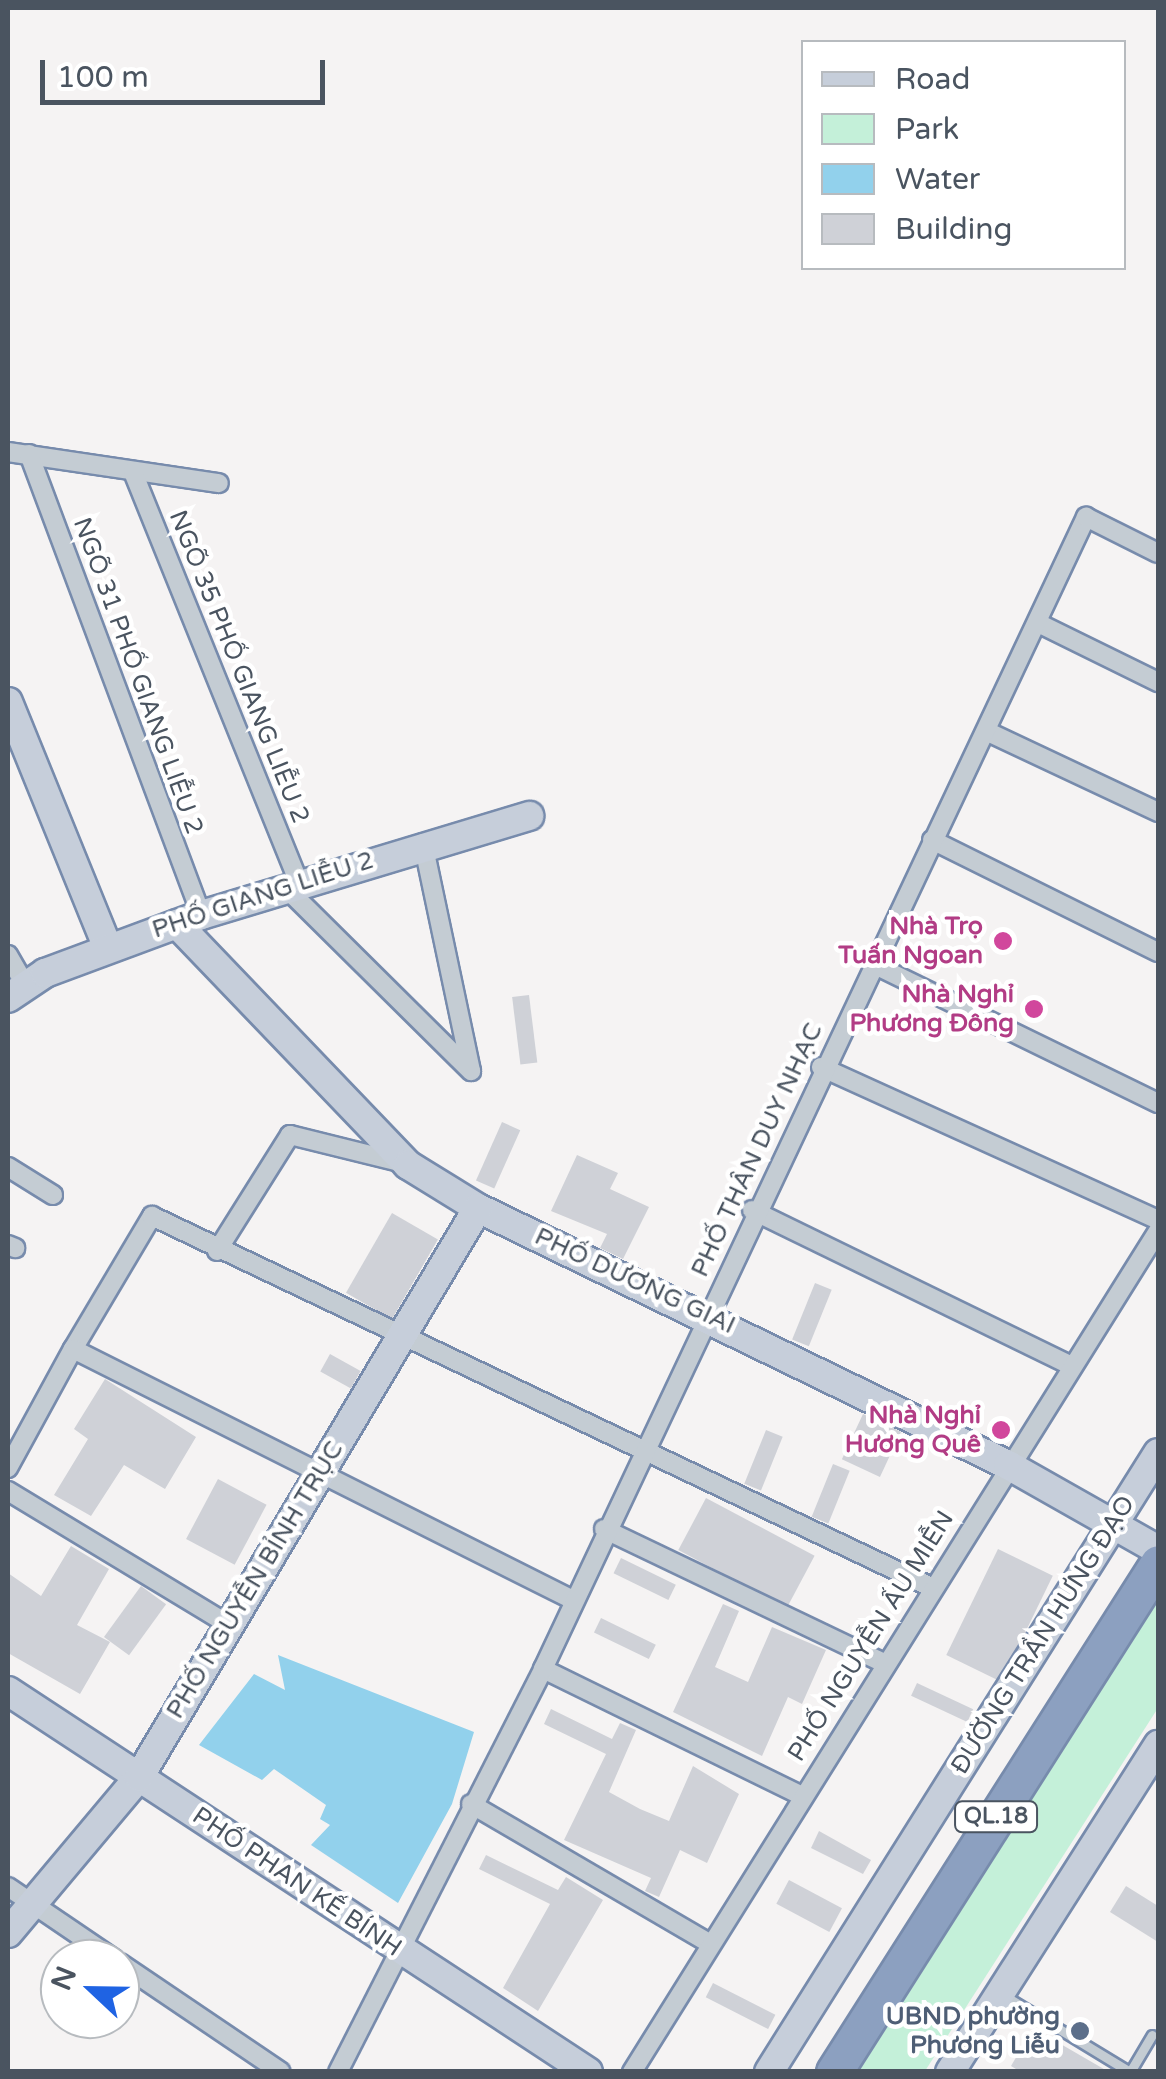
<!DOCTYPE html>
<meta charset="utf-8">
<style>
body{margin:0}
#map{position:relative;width:1166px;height:2079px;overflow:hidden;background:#f5f3f3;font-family:"Varela Round",sans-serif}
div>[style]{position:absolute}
.green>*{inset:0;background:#c4f0d9}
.water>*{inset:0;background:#92d1ec}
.building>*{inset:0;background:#cfd1d7;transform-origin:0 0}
.roads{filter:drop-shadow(2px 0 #778bac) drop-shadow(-2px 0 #778bac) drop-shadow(0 2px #778bac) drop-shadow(0 -2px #778bac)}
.lane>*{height:9px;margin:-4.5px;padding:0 4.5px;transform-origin:4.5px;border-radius:4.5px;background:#c4ccd3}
.street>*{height:18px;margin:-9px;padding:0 9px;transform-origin:9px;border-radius:9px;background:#c4ccd3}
.secondary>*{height:28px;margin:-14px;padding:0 14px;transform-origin:14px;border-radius:14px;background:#c6ceda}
.highway>*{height:35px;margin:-17.5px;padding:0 17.5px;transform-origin:17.5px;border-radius:17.5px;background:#8ca0c0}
.dots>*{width:28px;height:28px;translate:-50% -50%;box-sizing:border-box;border:5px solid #fff;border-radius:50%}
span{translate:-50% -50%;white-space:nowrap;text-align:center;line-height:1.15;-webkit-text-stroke:9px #fff;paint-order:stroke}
.shield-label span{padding:2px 8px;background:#fff;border:2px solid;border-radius:8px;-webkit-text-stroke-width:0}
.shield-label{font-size:22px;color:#4a5460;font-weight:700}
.street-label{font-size:25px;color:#4a5460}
.hotel-label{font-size:25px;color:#b23c85;font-weight:700}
.right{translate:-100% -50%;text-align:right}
.service-label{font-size:25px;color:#4e5e75;font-weight:700}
.frame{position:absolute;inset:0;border:10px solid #4a5460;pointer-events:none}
.legend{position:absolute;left:801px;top:40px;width:325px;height:230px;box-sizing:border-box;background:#fff;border:2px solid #b7bbbf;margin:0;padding:12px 18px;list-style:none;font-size:30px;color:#4a5460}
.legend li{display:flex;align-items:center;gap:20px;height:50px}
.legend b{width:50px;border:2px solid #b7bbbf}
.north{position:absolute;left:40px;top:1939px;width:100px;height:100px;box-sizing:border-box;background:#fff;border:2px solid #b7bbbf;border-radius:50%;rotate:292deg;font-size:28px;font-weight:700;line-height:40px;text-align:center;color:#4a5460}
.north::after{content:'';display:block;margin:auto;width:35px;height:45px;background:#1f63e3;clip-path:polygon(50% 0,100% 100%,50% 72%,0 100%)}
.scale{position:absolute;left:40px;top:60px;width:285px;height:45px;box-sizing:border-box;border:5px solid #4a5460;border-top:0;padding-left:12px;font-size:30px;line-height:35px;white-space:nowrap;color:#4a5460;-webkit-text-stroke:8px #fff;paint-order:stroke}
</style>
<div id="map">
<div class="green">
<i style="clip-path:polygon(1158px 1601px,1158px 1708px,925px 2071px,859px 2071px)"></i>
</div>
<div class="water">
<i style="clip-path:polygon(278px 1655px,474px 1732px,452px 1804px,398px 1903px,311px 1845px,330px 1825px,320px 1819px,326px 1805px,274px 1769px,262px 1780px,199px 1745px,254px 1674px,285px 1690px)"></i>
</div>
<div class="building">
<i style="left:529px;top:995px;width:68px;height:17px;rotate:83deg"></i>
<i style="left:502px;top:1122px;width:20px;height:64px;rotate:24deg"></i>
<i style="clip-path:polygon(577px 1155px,618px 1173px,610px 1189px,649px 1207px,623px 1259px,600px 1248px,607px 1234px,551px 1211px)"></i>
<i style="left:392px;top:1213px;width:53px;height:92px;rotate:30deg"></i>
<i style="left:815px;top:1283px;width:18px;height:61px;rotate:22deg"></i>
<i style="left:330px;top:1354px;width:35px;height:20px;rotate:29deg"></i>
<i style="clip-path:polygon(105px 1379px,196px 1437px,165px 1489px,124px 1465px,91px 1516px,54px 1495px,88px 1439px,74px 1429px)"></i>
<i style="left:863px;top:1414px;width:42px;height:50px;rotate:25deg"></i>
<i style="left:766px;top:1430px;width:18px;height:58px;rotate:22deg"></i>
<i style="left:833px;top:1464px;width:18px;height:57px;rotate:22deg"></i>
<i style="left:218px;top:1479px;width:55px;height:68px;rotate:28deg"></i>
<i style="left:706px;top:1498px;width:123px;height:59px;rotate:28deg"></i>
<i style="clip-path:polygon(71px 1546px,109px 1569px,77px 1625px,110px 1642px,80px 1694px,8px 1653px,8px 1573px,41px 1596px)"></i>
<i style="left:998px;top:1549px;width:61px;height:118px;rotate:26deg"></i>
<i style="left:621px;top:1558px;width:61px;height:17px;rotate:26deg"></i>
<i style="left:141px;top:1586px;width:31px;height:63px;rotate:36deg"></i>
<i style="clip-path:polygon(723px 1604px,739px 1611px,715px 1667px,748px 1682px,772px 1627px,826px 1650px,802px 1704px,788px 1697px,762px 1756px,673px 1712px)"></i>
<i style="left:601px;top:1618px;width:61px;height:16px;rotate:26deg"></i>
<i style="left:917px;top:1683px;width:62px;height:14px;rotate:25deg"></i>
<i style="clip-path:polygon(551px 1709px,612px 1739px,620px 1723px,636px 1730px,609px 1792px,640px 1809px,669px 1821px,693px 1766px,739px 1794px,707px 1863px,680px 1850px,659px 1897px,645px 1891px,651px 1878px,564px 1840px,606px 1754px,544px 1724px)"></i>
<i style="clip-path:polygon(819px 1831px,871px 1860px,863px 1874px,811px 1848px)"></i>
<i style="clip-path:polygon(486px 1855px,558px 1890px,566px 1877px,603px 1900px,538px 2011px,503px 1988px,550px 1904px,479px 1869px)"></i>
<i style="left:789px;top:1880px;width:60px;height:27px;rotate:28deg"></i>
<i style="clip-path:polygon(1126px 1886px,1158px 1906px,1158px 1942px,1110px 1912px)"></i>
<i style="left:713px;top:1983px;width:70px;height:16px;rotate:27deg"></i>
<i style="clip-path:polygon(1033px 2028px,1109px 2072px,1021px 2072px,1011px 2066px)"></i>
</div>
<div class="roads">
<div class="lane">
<i style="left:1005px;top:1996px;width:146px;rotate:31.3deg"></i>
<i style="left:1130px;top:2072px;width:43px;rotate:-59.3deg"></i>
</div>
<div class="street">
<i style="left:8px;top:452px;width:213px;rotate:8.4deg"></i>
<i style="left:29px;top:454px;width:492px;rotate:69.5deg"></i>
<i style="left:133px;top:472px;width:442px;rotate:68deg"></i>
<i style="left:1038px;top:623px;width:134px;rotate:26.2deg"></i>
<i style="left:986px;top:731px;width:190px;rotate:25.2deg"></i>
<i style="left:932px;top:840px;width:252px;rotate:26.4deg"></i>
<i style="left:423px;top:843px;width:232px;rotate:78.1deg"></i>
<i style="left:285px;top:887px;width:262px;rotate:44.7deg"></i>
<i style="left:8px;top:955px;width:32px;rotate:60deg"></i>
<i style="left:875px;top:965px;width:315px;rotate:26deg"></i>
<i style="left:821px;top:1067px;width:370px;rotate:24.4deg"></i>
<i style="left:8px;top:1167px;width:53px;rotate:31.9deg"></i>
<i style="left:752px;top:1210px;width:356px;rotate:26deg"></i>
<i style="left:8px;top:1245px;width:8px;rotate:23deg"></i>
<i style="left:217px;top:1251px;width:137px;rotate:-57.8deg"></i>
<i style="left:290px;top:1135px;width:116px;rotate:13.9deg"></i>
<i style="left:73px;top:1349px;width:155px;rotate:-59.3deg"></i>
<i style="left:152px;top:1216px;width:865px;rotate:25.47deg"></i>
<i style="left:8px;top:1468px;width:136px;rotate:-61.4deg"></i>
<i style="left:73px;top:1349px;width:559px;rotate:26.66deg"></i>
<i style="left:8px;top:1491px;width:255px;rotate:31.2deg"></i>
<i style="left:604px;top:1529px;width:308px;rotate:25.6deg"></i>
<i style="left:543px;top:1669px;width:286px;rotate:26.1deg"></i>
<i style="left:471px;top:1804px;width:276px;rotate:30.3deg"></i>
<i style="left:8px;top:1887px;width:128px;rotate:34.2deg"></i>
<i style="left:120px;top:1963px;width:194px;rotate:34.1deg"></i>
<i style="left:338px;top:2072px;width:452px;rotate:-63deg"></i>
<i style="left:543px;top:1669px;width:1274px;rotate:-64.76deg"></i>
<i style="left:1086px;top:517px;width:80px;rotate:26.6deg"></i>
<i style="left:632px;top:2072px;width:992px;rotate:-57.98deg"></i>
</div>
<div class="secondary">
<i style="left:8px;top:702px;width:266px;rotate:67.9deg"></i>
<i style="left:177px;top:924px;width:334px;rotate:46.2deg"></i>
<i style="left:408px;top:1165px;width:82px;rotate:31.6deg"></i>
<i style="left:478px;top:1208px;width:589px;rotate:25.87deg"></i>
<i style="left:1008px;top:1465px;width:172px;rotate:29.5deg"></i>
<i style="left:8px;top:998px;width:45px;rotate:-34deg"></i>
<i style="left:45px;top:973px;width:166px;rotate:-20.4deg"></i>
<i style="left:201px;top:915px;width:343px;rotate:-16.8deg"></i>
<i style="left:8px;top:1691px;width:694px;rotate:33.3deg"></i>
<i style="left:8px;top:1933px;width:204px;rotate:-50deg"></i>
<i style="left:139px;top:1777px;width:662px;rotate:-59.21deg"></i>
<i style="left:769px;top:2072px;width:731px;rotate:-57.85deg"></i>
<i style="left:950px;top:2072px;width:388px;rotate:-57.5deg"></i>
</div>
<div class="highway">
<i style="left:834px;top:2072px;width:603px;rotate:-57.52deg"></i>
</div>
</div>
<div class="dots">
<i style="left:1003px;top:941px;background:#d1479c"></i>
<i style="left:1034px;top:1009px;background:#d1479c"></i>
<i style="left:1001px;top:1430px;background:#d1479c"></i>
<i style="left:1080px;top:2031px;background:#5c6f8a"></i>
</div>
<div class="shield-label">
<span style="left:996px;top:1817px">QL.18</span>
</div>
<div class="street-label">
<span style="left:239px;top:667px;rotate:68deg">NGÕ 35 PHỐ GIANG LIỄU 2</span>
<span style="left:138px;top:676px;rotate:70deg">NGÕ 31 PHỐ GIANG LIỄU 2</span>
<span style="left:263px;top:895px;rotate:-18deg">PHỐ GIANG LIỄU 2</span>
<span style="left:757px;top:1150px;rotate:-65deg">PHỐ THÂN DUY NHẠC</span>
<span style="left:635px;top:1281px;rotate:25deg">PHỐ DƯƠNG GIAI</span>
<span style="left:255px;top:1580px;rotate:-59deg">PHỐ NGUYỄN BỈNH TRỤC</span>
<span style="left:1043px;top:1635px;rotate:-58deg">ĐƯỜNG TRẦN HƯNG ĐẠO</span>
<span style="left:871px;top:1636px;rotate:-58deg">PHỐ NGUYỄN ẤU MIỄN</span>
<span style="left:297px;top:1882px;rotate:34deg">PHỐ PHAN KẾ BÍNH</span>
</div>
<div class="hotel-label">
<span class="right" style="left:983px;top:941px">Nhà Trọ<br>Tuấn Ngoan</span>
<span class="right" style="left:1014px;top:1009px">Nhà Nghỉ<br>Phương Đông</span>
<span class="right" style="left:981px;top:1430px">Nhà Nghỉ<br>Hương Quê</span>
</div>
<div class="service-label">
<span class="right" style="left:1060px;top:2031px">UBND phường<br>Phương Liễu</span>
</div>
<div class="frame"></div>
<ul class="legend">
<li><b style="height:12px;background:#c6ceda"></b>Road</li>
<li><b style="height:28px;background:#c4f0d9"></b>Park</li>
<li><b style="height:28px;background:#92d1ec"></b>Water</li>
<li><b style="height:28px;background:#cfd1d7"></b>Building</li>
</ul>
<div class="north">N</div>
<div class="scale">100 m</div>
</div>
